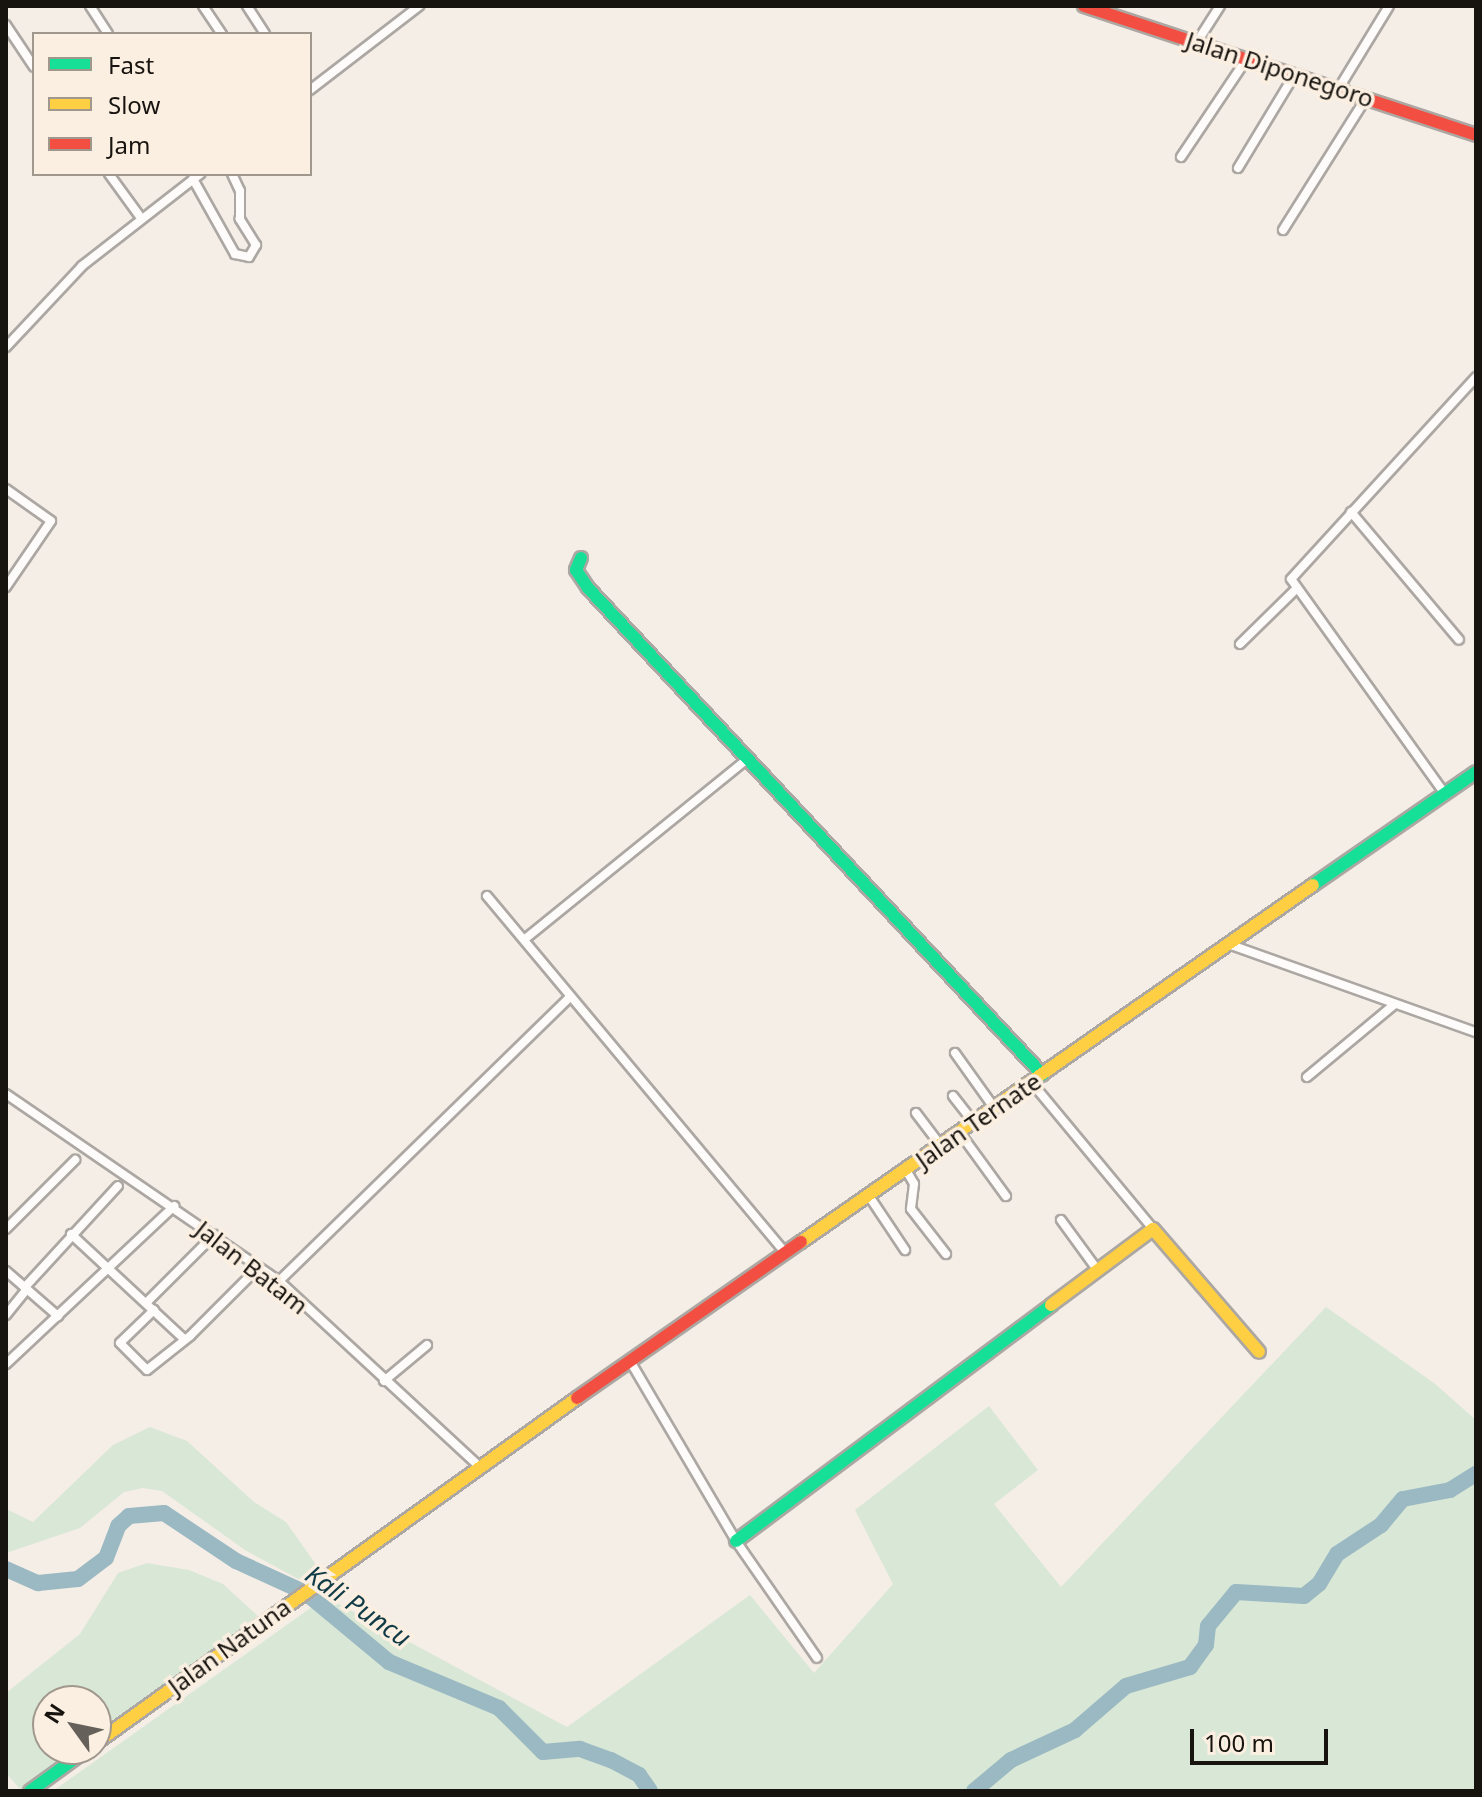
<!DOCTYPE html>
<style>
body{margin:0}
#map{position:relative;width:1482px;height:1797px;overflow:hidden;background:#f5eee7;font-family:"Noto Sans",sans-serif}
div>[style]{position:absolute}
.green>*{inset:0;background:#d9e7d6}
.river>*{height:16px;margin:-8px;padding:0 8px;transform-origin:8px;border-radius:8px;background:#9bb9c2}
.roads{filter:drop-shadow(2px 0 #aca7a2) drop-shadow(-2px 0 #aca7a2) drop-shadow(0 2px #aca7a2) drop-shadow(0 -2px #aca7a2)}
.street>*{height:8px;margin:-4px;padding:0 4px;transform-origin:4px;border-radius:4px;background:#fefcfb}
.fast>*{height:12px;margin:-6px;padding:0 6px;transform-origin:6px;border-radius:6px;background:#16e098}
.slow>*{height:12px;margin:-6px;padding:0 6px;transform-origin:6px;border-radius:6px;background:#ffcf43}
.jam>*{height:12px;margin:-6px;padding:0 6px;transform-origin:6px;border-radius:6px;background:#f24e42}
span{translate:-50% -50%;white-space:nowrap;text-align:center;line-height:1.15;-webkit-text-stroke:7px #fbefe1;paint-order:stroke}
.street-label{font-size:24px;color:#17130e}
.water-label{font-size:26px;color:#0f3a46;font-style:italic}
.frame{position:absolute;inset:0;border:8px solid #17130e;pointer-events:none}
.legend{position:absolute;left:32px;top:32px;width:280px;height:144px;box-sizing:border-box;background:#fbefe1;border:2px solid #a0978d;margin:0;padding:10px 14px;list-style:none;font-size:24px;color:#17130e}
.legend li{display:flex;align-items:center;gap:16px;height:40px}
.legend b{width:40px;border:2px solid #a0978d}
.north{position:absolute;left:32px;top:1685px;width:80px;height:80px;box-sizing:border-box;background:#fbefe1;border:2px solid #a0978d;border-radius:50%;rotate:303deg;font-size:22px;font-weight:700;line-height:32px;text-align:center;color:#17130e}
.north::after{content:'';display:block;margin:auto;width:28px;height:36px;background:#65605a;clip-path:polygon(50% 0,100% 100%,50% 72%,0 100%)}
.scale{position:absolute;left:1190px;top:1729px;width:138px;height:36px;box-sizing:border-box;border:4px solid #17130e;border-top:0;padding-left:10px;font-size:24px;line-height:28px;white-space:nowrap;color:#17130e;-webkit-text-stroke:6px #fbefe1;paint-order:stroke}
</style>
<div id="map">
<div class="green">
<i style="clip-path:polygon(1326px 1307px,1434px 1383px,1476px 1420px,1476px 1791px,53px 1791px,326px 1597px,567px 1727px,750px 1595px,814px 1673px,893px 1584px,855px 1510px,989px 1406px,1038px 1470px,994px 1504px,1061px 1587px)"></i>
<i style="clip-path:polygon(150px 1427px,187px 1441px,254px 1502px,286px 1522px,317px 1566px,302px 1581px,245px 1550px,162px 1491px,143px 1488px,124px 1492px,80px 1528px,6px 1553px,6px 1509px,33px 1522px,113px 1445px)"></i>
<i style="clip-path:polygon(147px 1563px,189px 1570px,223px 1584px,259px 1617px,96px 1735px,96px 1701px,48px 1701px,48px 1749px,76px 1749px,20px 1789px,6px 1773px,6px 1693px,80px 1634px,118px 1573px)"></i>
</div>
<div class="river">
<i style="left:6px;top:1569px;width:35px;rotate:24deg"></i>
<i style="left:38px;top:1583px;width:40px;rotate:-5.7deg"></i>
<i style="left:78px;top:1579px;width:35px;rotate:-37deg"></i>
<i style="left:106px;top:1558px;width:34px;rotate:-69deg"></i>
<i style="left:118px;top:1526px;width:15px;rotate:-42deg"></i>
<i style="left:129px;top:1516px;width:35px;rotate:-5deg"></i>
<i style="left:164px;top:1513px;width:87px;rotate:33.7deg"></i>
<i style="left:236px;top:1561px;width:77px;rotate:24.6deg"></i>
<i style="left:306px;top:1593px;width:108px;rotate:39.7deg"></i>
<i style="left:389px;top:1662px;width:119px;rotate:22.7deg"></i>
<i style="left:499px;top:1708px;width:62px;rotate:45deg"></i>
<i style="left:543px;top:1752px;width:37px;rotate:-5deg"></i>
<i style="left:580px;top:1749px;width:33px;rotate:20deg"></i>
<i style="left:611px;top:1760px;width:32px;rotate:28deg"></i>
<i style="left:639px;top:1775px;width:19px;rotate:55deg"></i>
<i style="left:974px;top:1791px;width:48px;rotate:-40deg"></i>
<i style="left:1011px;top:1760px;width:71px;rotate:-25.1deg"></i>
<i style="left:1075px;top:1730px;width:67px;rotate:-40.8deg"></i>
<i style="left:1126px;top:1686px;width:67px;rotate:-16.5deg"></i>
<i style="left:1190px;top:1667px;width:27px;rotate:-54deg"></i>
<i style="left:1206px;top:1645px;width:19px;rotate:-84deg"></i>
<i style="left:1208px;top:1626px;width:44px;rotate:-50.5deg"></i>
<i style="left:1236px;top:1592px;width:68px;rotate:3.4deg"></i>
<i style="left:1304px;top:1596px;width:19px;rotate:-39deg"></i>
<i style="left:1319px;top:1584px;width:35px;rotate:-59deg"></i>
<i style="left:1337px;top:1554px;width:53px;rotate:-33.4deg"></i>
<i style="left:1381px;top:1525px;width:34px;rotate:-50deg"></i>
<i style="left:1403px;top:1499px;width:48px;rotate:-10.8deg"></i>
<i style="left:1450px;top:1490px;width:31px;rotate:-32deg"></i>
</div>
<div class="roads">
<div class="street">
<i style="left:90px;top:6px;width:33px;rotate:57deg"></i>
<i style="left:203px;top:6px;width:34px;rotate:56deg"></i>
<i style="left:247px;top:6px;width:33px;rotate:57deg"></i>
<i style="left:6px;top:25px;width:50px;rotate:56.3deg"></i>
<i style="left:1197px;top:42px;width:43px;rotate:-57.4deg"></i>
<i style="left:1339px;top:88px;width:96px;rotate:-58.6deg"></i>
<i style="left:310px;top:90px;width:138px;rotate:-37.6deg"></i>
<i style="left:1181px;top:157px;width:117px;rotate:-56.2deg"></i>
<i style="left:1238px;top:168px;width:110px;rotate:-58.8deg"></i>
<i style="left:109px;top:174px;width:54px;rotate:54deg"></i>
<i style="left:193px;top:179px;width:86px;rotate:60.8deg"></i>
<i style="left:235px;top:254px;width:14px;rotate:12deg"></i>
<i style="left:249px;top:257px;width:14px;rotate:-60deg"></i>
<i style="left:256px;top:245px;width:31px;rotate:-122deg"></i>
<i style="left:240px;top:219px;width:28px;rotate:-90deg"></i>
<i style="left:240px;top:191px;width:19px;rotate:-115deg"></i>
<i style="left:1283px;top:230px;width:156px;rotate:-57.8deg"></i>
<i style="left:6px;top:347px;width:111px;rotate:-46.8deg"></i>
<i style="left:82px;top:266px;width:150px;rotate:-37.9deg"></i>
<i style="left:6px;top:489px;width:55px;rotate:35.4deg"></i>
<i style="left:51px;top:521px;width:80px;rotate:124.3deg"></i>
<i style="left:1351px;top:512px;width:167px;rotate:49.8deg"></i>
<i style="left:1240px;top:644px;width:77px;rotate:-44.5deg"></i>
<i style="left:1445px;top:794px;width:264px;rotate:-125.6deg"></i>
<i style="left:1291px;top:579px;width:274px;rotate:-47.5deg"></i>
<i style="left:487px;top:896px;width:466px;rotate:50.1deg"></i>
<i style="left:525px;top:939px;width:286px;rotate:-39deg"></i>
<i style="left:1231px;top:945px;width:260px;rotate:19.6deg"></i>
<i style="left:955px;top:1053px;width:69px;rotate:54.5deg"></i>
<i style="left:1307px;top:1077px;width:114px;rotate:-39.7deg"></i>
<i style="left:1032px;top:1083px;width:190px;rotate:50.3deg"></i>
<i style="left:6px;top:1094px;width:331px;rotate:34.4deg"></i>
<i style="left:279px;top:1281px;width:272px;rotate:42.8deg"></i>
<i style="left:953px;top:1096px;width:34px;rotate:52deg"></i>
<i style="left:916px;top:1113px;width:41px;rotate:52.9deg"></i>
<i style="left:960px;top:1133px;width:78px;rotate:53.9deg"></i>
<i style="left:906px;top:1170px;width:16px;rotate:60deg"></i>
<i style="left:914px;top:1184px;width:25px;rotate:97deg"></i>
<i style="left:911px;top:1209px;width:57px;rotate:52.1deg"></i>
<i style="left:869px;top:1196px;width:65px;rotate:56.3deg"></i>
<i style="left:1061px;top:1220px;width:59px;rotate:53.9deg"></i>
<i style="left:6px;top:1229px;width:98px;rotate:-45deg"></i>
<i style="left:71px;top:1234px;width:153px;rotate:42.9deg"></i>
<i style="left:6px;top:1271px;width:69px;rotate:40.9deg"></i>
<i style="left:279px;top:1281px;width:407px;rotate:-44.3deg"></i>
<i style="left:25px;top:1287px;width:137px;rotate:-47.4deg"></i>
<i style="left:147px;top:1302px;width:95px;rotate:-45deg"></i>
<i style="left:154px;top:1310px;width:47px;rotate:135.9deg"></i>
<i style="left:120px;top:1343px;width:38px;rotate:45deg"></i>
<i style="left:147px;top:1370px;width:55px;rotate:-38.3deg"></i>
<i style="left:190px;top:1336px;width:96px;rotate:-45deg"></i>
<i style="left:6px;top:1315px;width:33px;rotate:-51deg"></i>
<i style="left:630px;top:1361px;width:209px;rotate:59.5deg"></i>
<i style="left:736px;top:1541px;width:142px;rotate:55.3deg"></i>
<i style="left:6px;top:1364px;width:231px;rotate:-43.2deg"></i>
<i style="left:384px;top:1381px;width:56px;rotate:-39.9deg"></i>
</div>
<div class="fast">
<i style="left:581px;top:558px;width:13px;rotate:113deg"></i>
<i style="left:576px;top:570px;width:22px;rotate:56deg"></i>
<i style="left:588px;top:588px;width:666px;rotate:46.95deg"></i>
<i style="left:1313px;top:885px;width:198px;rotate:-34.7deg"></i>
<i style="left:736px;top:1541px;width:394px;rotate:-36.8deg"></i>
<i style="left:30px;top:1791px;width:72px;rotate:-35.9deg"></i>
</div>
<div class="slow">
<i style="left:801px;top:1242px;width:624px;rotate:-34.89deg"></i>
<i style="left:1051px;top:1305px;width:127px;rotate:-36.7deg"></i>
<i style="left:1153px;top:1229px;width:162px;rotate:49.2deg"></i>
<i style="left:96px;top:1743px;width:592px;rotate:-35.65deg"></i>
</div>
<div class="jam">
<i style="left:1084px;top:6px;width:413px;rotate:18.2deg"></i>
<i style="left:577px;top:1398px;width:273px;rotate:-34.9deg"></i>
</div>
</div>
<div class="street-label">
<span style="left:1280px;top:69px;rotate:18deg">Jalan Diponegoro</span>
<span style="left:978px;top:1120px;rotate:-35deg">Jalan Ternate</span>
<span style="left:252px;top:1267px;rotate:38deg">Jalan Batam</span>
<span style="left:229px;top:1646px;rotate:-36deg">Jalan Natuna</span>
</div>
<div class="water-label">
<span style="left:358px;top:1606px;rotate:35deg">Kali Puncu</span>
</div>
<div class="frame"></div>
<ul class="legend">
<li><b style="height:10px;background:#16e098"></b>Fast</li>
<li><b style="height:10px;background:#ffcf43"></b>Slow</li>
<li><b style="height:10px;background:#f24e42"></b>Jam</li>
</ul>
<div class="north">N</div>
<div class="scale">100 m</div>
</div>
